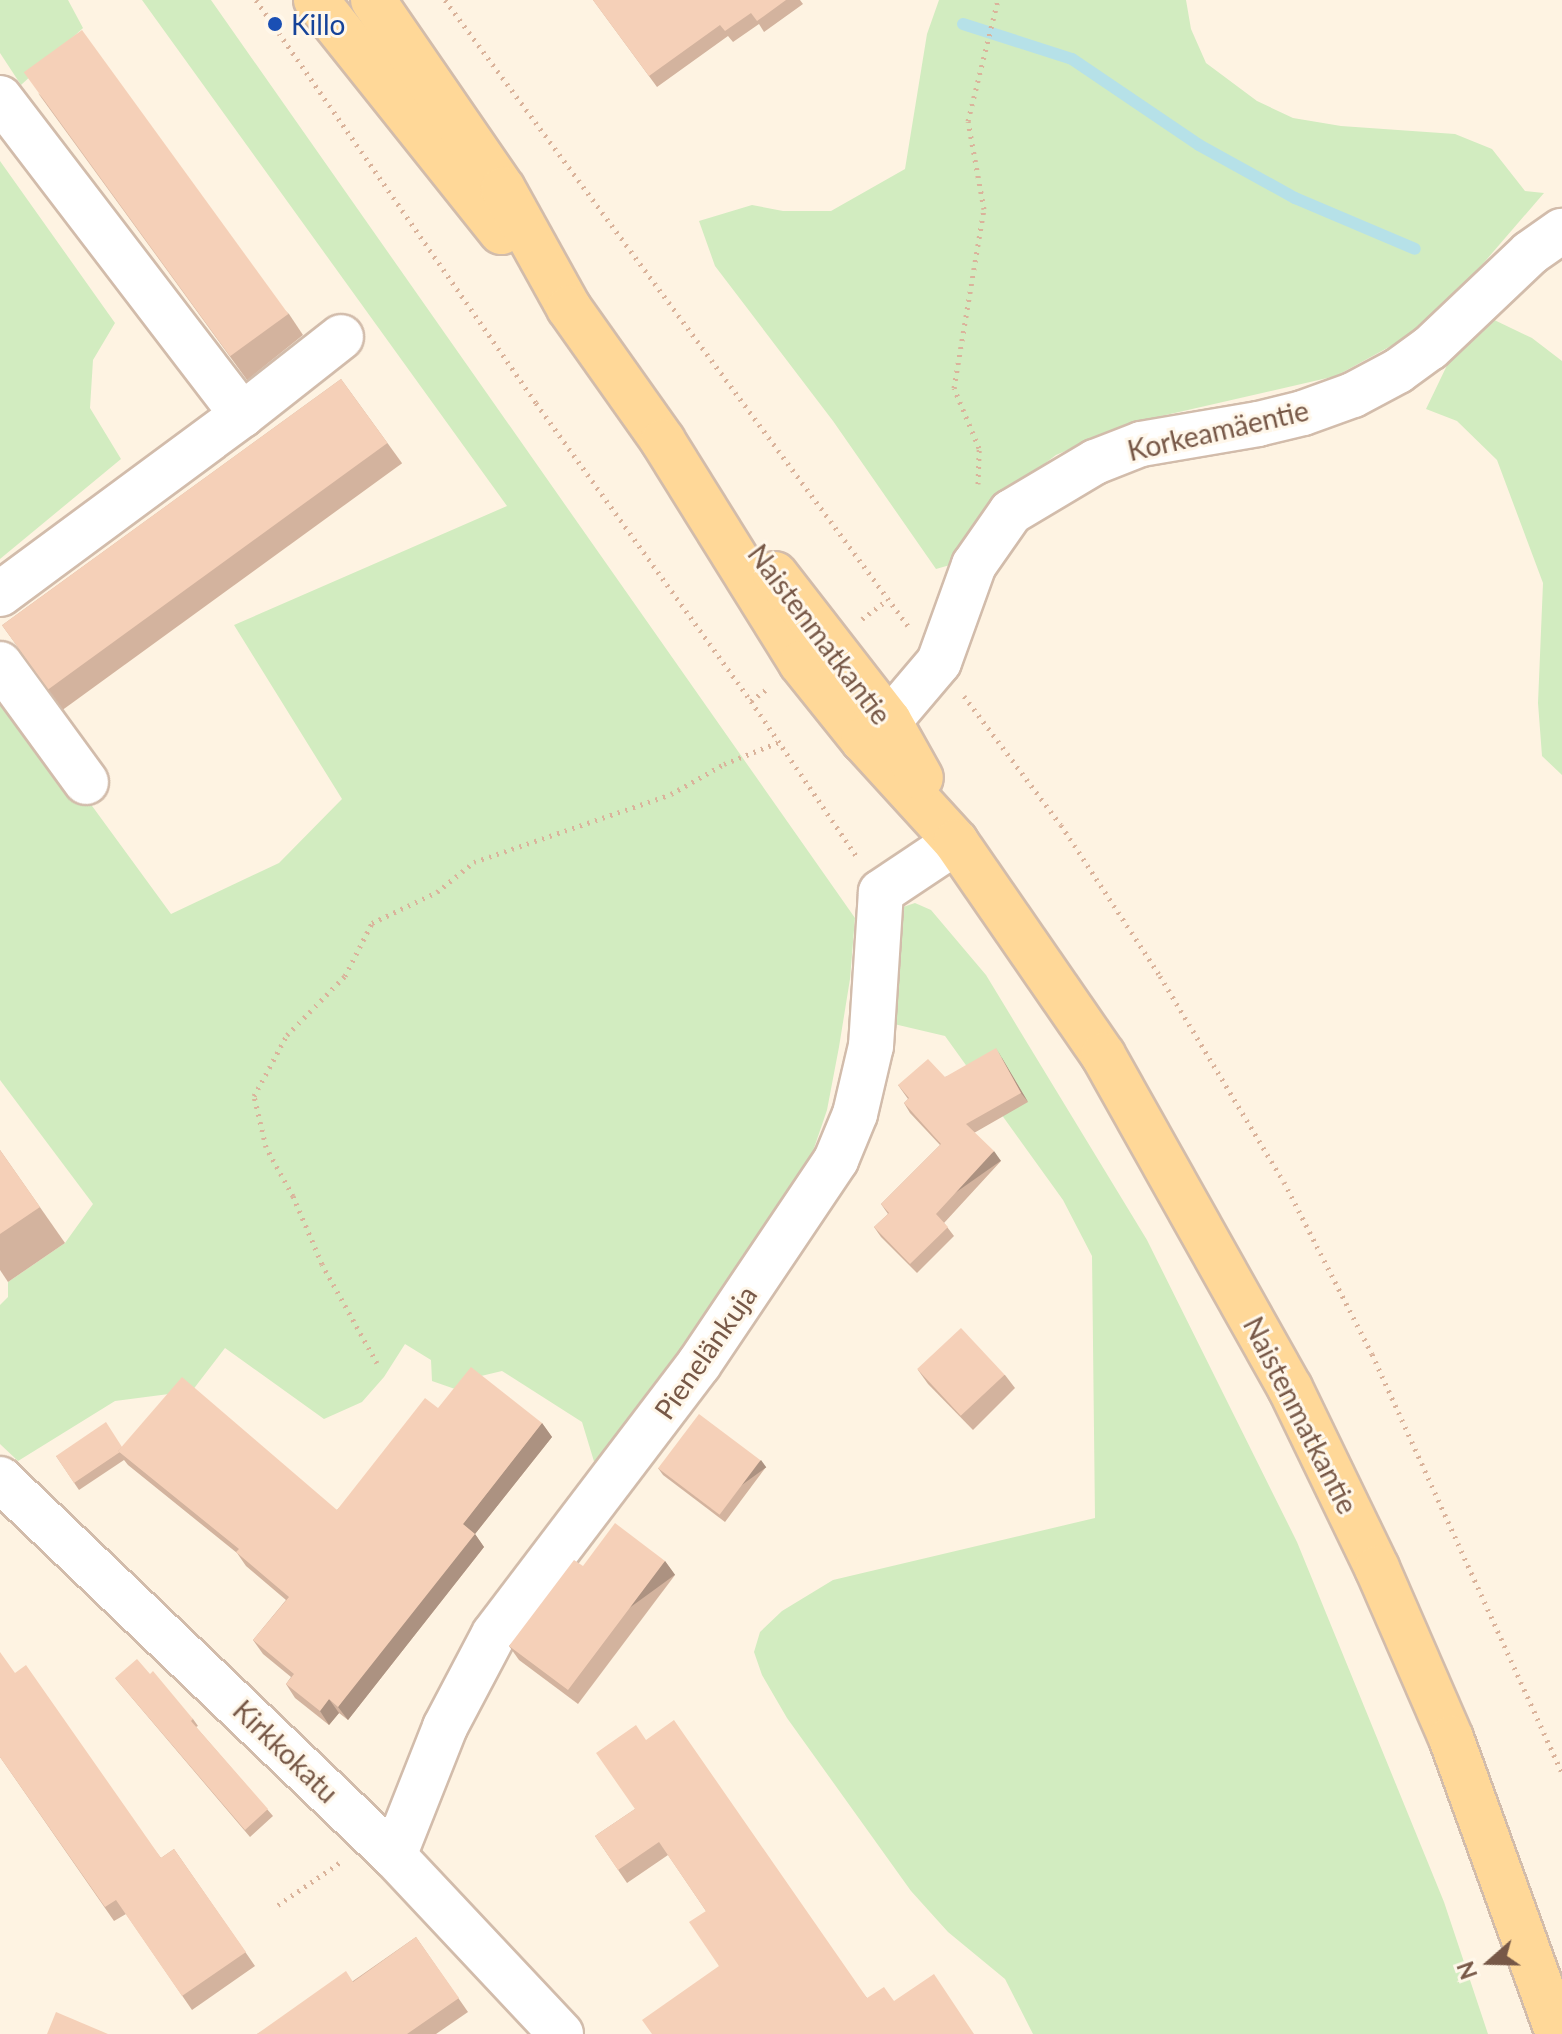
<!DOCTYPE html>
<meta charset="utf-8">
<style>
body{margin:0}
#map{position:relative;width:1562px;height:2034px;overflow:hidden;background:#fef3e2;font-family:Lato,sans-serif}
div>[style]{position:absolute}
.green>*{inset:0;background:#d2ecc0}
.stream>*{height:12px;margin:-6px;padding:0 6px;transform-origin:6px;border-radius:6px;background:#b6e1e8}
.path>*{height:5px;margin-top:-2.5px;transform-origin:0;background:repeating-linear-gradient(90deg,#dab39b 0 2px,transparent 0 8px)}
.roads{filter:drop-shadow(2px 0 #d2bcab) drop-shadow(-2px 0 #d2bcab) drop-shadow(0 2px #d2bcab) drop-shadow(0 -2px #d2bcab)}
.minor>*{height:44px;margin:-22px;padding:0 22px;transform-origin:22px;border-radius:22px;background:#fff}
.major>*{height:44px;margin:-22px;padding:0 22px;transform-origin:22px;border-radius:22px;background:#ffd898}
.wall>*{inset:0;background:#d3b39e;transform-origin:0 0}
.shaded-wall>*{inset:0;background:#ac9281;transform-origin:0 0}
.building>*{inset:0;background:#f5d0b8;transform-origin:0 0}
.dots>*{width:22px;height:22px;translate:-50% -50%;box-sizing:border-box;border:4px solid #fff7ea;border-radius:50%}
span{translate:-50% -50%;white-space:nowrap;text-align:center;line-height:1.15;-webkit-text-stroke:6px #fff7ea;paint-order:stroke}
.transit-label{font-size:28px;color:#164399}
.left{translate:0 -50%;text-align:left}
.street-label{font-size:28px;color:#775847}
.north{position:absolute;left:1450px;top:1922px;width:80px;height:80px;-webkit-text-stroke:6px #fff7ea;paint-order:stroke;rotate:250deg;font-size:22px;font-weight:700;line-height:32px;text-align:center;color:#775847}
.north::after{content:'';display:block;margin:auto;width:28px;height:36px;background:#775847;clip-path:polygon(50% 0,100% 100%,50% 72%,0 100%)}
</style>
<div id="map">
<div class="green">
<i style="clip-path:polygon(0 0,68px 0,83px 28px,21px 85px,0 53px)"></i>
<i style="clip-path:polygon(142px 0,211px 0,855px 918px,850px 979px,839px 1047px,827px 1110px,812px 1154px,668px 1373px,596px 1468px,582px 1422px,502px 1371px,481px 1376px,455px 1389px,432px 1381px,431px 1360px,405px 1344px,384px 1377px,362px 1402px,324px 1419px,225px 1348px,192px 1391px,115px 1401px,18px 1461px,0 1444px,0 1305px,8px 1297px,8px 1282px,65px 1243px,93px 1204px,0 1080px,0 701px,87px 799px,171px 914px,279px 863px,342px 799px,234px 625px,507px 506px)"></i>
<i style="clip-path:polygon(939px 0,1186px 0,1191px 29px,1206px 63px,1257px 101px,1293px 118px,1341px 126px,1455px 134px,1492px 149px,1525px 191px,1544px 193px,1462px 288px,1411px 335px,1336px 376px,1131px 423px,1056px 455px,991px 504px,957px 563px,936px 569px,833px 421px,715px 266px,699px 221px,752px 205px,783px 211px,831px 211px,905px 169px,927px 34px)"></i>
<i style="clip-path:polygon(0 161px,115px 323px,93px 360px,90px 408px,121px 459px,0 559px)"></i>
<i style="clip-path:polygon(1486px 316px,1532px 338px,1562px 361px,1562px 775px,1542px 756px,1538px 703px,1543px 583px,1497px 460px,1457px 421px,1426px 409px,1464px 330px)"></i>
<i style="clip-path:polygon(915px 903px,931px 910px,986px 975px,1147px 1240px,1297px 1542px,1444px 1902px,1488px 2034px,1033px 2034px,1005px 1979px,948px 1932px,911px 1891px,787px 1718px,762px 1675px,754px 1652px,760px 1632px,782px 1611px,833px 1580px,1095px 1518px,1092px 1256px,1063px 1200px,945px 1036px,877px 1020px,892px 921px,903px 907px)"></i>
</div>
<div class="stream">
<i style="left:963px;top:24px;width:114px;rotate:17.8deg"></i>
<i style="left:1072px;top:59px;width:153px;rotate:34.1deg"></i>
<i style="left:1199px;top:145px;width:110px;rotate:28.9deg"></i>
<i style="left:1295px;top:198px;width:130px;rotate:23deg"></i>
</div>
<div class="path">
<i style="left:256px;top:0;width:491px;rotate:55.2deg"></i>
<i style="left:536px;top:403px;width:367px;rotate:54.2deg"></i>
<i style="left:751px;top:701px;width:189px;rotate:55.8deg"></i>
<i style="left:445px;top:0;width:779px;rotate:53.51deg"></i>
<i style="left:978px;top:484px;width:36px;rotate:-88deg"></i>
<i style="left:979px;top:448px;width:65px;rotate:-112.6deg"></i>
<i style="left:954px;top:388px;width:181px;rotate:-80.5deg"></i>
<i style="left:984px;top:209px;width:89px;rotate:-100.3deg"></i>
<i style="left:968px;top:121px;width:125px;rotate:-76.1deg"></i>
<i style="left:862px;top:619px;width:31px;rotate:-37deg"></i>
<i style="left:964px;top:696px;width:161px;rotate:53.1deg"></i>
<i style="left:1061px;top:825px;width:181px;rotate:56.7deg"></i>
<i style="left:1160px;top:976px;width:240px;rotate:59deg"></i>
<i style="left:1284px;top:1182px;width:193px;rotate:62.9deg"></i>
<i style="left:1372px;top:1354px;width:460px;rotate:65.6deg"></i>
<i style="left:751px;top:701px;width:20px;rotate:-37deg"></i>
<i style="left:377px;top:1363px;width:113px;rotate:-119.1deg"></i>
<i style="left:322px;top:1264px;width:74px;rotate:-113.1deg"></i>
<i style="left:293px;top:1196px;width:56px;rotate:-118.9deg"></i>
<i style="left:266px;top:1147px;width:52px;rotate:-103.2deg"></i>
<i style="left:254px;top:1096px;width:69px;rotate:-61.6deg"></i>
<i style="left:287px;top:1035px;width:83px;rotate:-45.5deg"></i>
<i style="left:345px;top:976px;width:59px;rotate:-63deg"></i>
<i style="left:372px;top:923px;width:72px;rotate:-25.5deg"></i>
<i style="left:437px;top:892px;width:48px;rotate:-39deg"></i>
<i style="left:474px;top:862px;width:208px;rotate:-19deg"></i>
<i style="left:671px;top:794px;width:61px;rotate:-29.5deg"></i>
<i style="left:724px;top:764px;width:59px;rotate:-21.8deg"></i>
<i style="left:278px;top:1905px;width:78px;rotate:-34.5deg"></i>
</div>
<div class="roads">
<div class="minor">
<i style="left:0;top:98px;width:399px;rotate:52.6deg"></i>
<i style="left:0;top:594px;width:301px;rotate:-36.5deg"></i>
<i style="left:242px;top:415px;width:126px;rotate:-38.2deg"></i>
<i style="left:0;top:664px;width:146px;rotate:53.9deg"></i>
<i style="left:863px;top:740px;width:32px;rotate:-36deg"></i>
<i style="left:889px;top:721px;width:77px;rotate:-49.7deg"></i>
<i style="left:939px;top:662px;width:103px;rotate:-70.2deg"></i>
<i style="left:974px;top:565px;width:65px;rotate:-55.1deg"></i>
<i style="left:1011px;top:512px;width:98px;rotate:-30.8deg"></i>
<i style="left:1095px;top:462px;width:49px;rotate:-21.4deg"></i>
<i style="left:1141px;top:444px;width:119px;rotate:-9.7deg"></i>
<i style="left:1258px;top:424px;width:46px;rotate:-13.7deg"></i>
<i style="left:1303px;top:413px;width:53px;rotate:-19.8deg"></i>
<i style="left:1353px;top:395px;width:51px;rotate:-28.1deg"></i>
<i style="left:1398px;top:371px;width:39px;rotate:-36deg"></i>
<i style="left:1430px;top:348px;width:138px;rotate:-43.5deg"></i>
<i style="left:1530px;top:253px;width:39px;rotate:-35deg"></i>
<i style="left:0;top:1479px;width:545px;rotate:43.74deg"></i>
<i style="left:394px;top:1856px;width:244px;rotate:46.8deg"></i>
<i style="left:394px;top:1856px;width:139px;rotate:-68.4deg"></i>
<i style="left:445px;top:1727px;width:105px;rotate:-62.2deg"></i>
<i style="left:494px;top:1634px;width:339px;rotate:-52.8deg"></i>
<i style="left:699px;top:1364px;width:246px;rotate:-56.1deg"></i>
<i style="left:836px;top:1160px;width:50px;rotate:-67.6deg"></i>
<i style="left:855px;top:1114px;width:70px;rotate:-76.8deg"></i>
<i style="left:871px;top:1046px;width:154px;rotate:-86.3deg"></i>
<i style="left:881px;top:892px;width:90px;rotate:-33.7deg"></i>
</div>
<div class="major">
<i style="left:316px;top:0;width:297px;rotate:51.4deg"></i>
<i style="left:373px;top:0;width:229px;rotate:55.5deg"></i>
<i style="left:503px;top:189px;width:136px;rotate:61deg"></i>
<i style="left:569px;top:308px;width:163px;rotate:54.7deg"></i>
<i style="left:663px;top:441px;width:261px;rotate:58.1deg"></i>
<i style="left:801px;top:663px;width:99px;rotate:51.2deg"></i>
<i style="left:863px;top:740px;width:138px;rotate:47.6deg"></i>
<i style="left:956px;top:842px;width:259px;rotate:55.4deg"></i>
<i style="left:1103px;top:1055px;width:382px;rotate:60.7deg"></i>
<i style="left:1290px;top:1388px;width:200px;rotate:64.2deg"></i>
<i style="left:1377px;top:1568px;width:185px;rotate:66.5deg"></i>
<i style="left:1451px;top:1738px;width:315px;rotate:70.1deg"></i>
<i style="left:775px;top:574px;width:186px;rotate:52.2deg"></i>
<i style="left:889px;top:721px;width:65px;rotate:60.7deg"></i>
</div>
</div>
<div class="wall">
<i style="clip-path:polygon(593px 0,800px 0,803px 4px,764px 32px,759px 24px,733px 42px,728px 36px,657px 87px)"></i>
<i style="clip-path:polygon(38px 93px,289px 314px,303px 335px,247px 380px)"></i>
<i style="left:341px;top:379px;width:104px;height:419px;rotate:54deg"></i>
<i style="clip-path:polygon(1002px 1058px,1028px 1102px,974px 1133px,1001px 1161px,944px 1223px,954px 1236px,917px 1273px,881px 1237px,874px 1227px,888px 1214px,881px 1204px,940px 1145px,910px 1113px,904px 1103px,908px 1099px,898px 1085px,945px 1077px)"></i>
<i style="clip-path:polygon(0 1150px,65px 1243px,8px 1282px,0 1270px)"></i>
<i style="clip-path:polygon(918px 1370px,1005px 1375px,1015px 1388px,973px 1430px,928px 1384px)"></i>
<i style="clip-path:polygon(438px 1408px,542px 1423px,552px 1437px,475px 1534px,484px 1547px,348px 1720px,339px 1713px,329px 1725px,295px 1698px,286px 1684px,291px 1677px,263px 1654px,253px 1640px,286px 1600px,246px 1566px,237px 1553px,128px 1465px,124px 1460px,79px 1490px,56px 1456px,122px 1447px,337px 1510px)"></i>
<i style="clip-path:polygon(766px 1467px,725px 1522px,663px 1475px,658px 1468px)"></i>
<i style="clip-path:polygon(665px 1561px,675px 1575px,578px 1704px,519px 1660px,509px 1646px,583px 1566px)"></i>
<i style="clip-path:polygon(15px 1673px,161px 1858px,174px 1849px,255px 1966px,192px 2010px,126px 1914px,114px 1921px,0 1757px)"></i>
<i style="clip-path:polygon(115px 1678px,193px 1719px,198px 1726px,196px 1727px,273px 1816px,250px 1837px)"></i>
<i style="clip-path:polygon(646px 1740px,867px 1998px,894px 2001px,974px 2034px,719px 1966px,706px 1911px,668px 1855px,627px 1883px,595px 1836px,635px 1809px)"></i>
<i style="clip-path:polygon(416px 1937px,468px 2012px,436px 2034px,257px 2034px,353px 1981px)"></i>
</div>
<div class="shaded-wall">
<i style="clip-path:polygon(996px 1048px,1002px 1058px,1028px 1102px,1021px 1093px)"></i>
<i style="left:994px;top:1151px;width:12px;height:86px;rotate:55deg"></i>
<i style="clip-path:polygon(542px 1423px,552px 1437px,475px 1534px,484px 1547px,348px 1720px,338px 1707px,463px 1524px)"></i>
<i style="left:761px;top:1460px;width:9px;height:69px;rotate:54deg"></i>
<i style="left:665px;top:1561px;width:17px;height:161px;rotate:54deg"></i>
<i style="clip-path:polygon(329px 1699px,339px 1713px,329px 1725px,320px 1711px)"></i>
</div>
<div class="building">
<i style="clip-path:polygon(593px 0,786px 0,757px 21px,751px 13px,725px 31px,720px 25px,649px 76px)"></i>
<i style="left:82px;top:30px;width:351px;height:72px;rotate:54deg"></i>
<i style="left:341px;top:379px;width:79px;height:419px;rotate:54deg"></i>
<i style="clip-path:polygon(996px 1048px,1021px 1093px,966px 1124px,994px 1151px,936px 1214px,948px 1227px,910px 1264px,874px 1227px,889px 1213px,881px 1204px,941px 1144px,904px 1103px,909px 1098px,898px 1085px,928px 1059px,945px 1077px)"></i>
<i style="clip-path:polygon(0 1150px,40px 1207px,0 1234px)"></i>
<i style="left:961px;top:1328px;width:64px;height:60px;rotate:47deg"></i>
<i style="clip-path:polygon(471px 1367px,542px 1423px,463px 1524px,475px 1534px,338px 1707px,329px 1699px,320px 1711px,286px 1684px,294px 1674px,253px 1640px,289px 1597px,236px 1552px,239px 1549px,118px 1451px,182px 1377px,337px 1510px,425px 1398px,438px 1408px)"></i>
<i style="left:699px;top:1414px;width:77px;height:68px;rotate:37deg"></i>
<i style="clip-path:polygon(106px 1422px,122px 1447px,118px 1451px,120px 1452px,74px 1483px,56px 1456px)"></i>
<i style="clip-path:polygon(615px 1523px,665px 1561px,568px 1690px,509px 1646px,574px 1560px,583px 1566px)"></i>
<i style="clip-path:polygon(0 1652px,15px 1673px,26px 1665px,161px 1858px,174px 1849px,246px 1952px,182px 1996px,116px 1900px,105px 1907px,0 1757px)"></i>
<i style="clip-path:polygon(137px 1659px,150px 1674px,153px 1671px,193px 1719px,191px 1721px,268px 1809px,245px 1830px,115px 1678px)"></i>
<i style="clip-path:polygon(674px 1720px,867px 1998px,884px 1987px,894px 2001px,934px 1974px,974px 2034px,652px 2034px,642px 2020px,719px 1966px,689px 1922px,706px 1911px,659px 1842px,618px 1870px,595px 1836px,635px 1809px,596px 1753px,636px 1725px,646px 1740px)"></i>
<i style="clip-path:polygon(416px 1937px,459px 1998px,407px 2034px,257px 2034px,346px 1971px,353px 1982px)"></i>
<i style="clip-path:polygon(56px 2012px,108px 2034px,47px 2034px)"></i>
</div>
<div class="dots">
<i style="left:275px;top:24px;background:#1a4fb4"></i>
</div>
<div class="transit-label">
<span class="left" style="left:291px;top:24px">Killo</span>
</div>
<div class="street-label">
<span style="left:1218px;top:430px;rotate:-13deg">Korkeamäentie</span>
<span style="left:820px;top:634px;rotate:53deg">Naistenmatkantie</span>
<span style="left:705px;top:1352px;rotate:-55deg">Pienelänkuja</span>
<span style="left:1301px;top:1415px;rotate:63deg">Naistenmatkantie</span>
<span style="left:286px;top:1751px;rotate:44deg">Kirkkokatu</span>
</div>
<div class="north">N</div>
</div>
